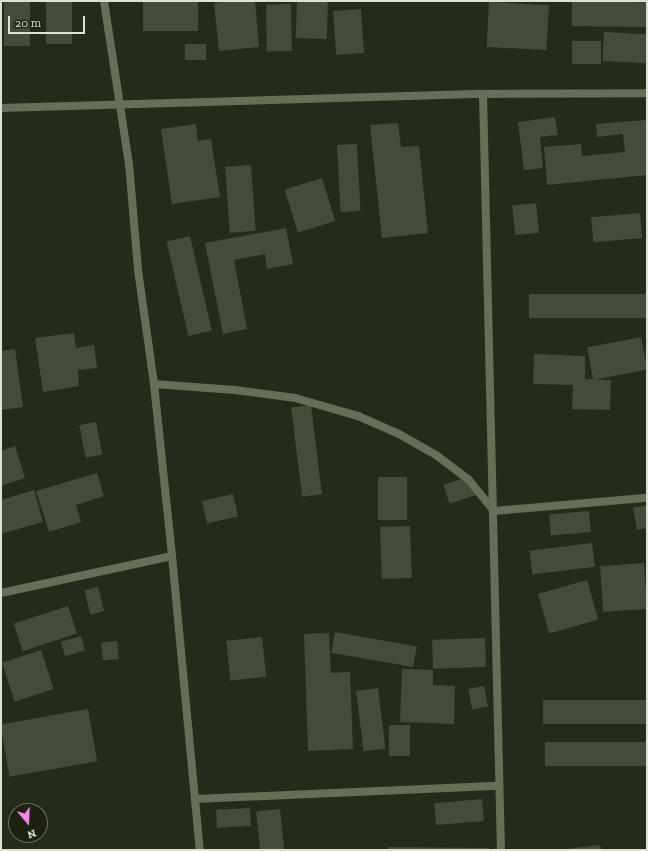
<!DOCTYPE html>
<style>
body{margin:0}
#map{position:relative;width:648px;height:851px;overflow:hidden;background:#252b1a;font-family:"Zilla Slab",serif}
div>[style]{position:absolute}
.building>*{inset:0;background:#454b39;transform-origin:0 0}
.minor>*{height:8px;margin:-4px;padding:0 4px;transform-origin:4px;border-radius:4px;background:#666e58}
span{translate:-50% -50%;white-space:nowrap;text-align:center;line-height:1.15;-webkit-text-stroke:4px #1c2111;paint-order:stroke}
.frame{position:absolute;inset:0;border:2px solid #dce0d5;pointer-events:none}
.north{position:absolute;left:8px;top:803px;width:40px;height:40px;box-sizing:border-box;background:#1c2111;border:1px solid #696d5f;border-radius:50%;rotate:161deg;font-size:11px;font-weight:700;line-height:16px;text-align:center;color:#dce0d5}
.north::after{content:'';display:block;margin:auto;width:14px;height:18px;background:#fa87e8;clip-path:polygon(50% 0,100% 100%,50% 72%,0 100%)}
.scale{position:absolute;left:8px;top:16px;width:77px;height:18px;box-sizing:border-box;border:2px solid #dce0d5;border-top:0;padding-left:5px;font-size:12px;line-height:14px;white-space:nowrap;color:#dce0d5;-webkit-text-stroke:3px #1c2111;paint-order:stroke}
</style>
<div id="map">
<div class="building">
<i style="left:4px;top:1px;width:26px;height:45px"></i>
<i style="left:46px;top:1px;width:26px;height:43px"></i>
<i style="left:143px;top:1px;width:55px;height:30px"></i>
<i style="clip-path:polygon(233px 1px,255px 1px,259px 47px,219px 51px,214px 3px)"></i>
<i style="left:297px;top:1px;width:31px;height:37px;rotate:2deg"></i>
<i style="left:572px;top:1px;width:75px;height:25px;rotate:1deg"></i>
<i style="left:489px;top:2px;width:60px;height:45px;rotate:3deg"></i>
<i style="left:291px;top:4px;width:47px;height:25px;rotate:89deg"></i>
<i style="left:361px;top:9px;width:44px;height:28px;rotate:86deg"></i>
<i style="left:604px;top:32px;width:43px;height:29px;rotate:3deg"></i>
<i style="left:572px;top:41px;width:29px;height:23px"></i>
<i style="left:185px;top:44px;width:21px;height:16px"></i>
<i style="clip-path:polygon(555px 117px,558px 135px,540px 137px,543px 168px,524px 170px,518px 122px)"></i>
<i style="clip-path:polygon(647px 120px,647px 175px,547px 185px,544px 147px,581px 144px,582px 156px,625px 152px,623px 134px,597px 137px,596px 124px)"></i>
<i style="clip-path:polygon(398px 123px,401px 147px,419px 146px,428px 233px,382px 238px,370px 125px)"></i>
<i style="clip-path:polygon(196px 124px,198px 141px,211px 139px,220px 197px,172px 204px,161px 129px)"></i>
<i style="left:357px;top:144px;width:67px;height:20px;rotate:87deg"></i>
<i style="left:251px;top:165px;width:66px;height:26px;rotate:86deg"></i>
<i style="left:322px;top:178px;width:45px;height:39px;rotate:73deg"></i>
<i style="left:536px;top:203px;width:30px;height:24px;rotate:84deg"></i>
<i style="left:640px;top:213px;width:25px;height:49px;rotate:85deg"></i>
<i style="clip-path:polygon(286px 228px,293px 264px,267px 269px,265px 254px,234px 260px,247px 329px,223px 334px,205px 243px)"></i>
<i style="left:190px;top:236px;width:97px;height:24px;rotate:77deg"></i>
<i style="left:646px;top:294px;width:24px;height:117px;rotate:90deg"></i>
<i style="clip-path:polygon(74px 333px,76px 348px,94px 345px,97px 368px,78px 370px,79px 386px,43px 392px,35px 338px)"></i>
<i style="left:641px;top:337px;width:33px;height:55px;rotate:79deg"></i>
<i style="clip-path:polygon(15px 349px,23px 407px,1px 410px,1px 351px)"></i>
<i style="clip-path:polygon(534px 354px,585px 356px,585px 379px,611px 380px,610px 410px,572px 409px,573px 385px,533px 384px)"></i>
<i style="left:311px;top:405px;width:90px;height:20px;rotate:83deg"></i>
<i style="left:96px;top:422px;width:33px;height:17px;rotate:79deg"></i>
<i style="clip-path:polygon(15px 446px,25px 478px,1px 486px,1px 451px)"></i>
<i style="clip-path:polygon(97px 473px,104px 496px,76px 505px,81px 522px,49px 532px,36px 491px)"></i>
<i style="left:470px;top:476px;width:20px;height:28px;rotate:72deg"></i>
<i style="left:407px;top:477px;width:43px;height:29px;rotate:90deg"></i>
<i style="clip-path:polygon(34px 490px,43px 522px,1px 534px,1px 500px)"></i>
<i style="left:233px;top:494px;width:23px;height:32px;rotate:77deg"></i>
<i style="clip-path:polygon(647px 505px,647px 528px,637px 530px,633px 508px)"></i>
<i style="left:589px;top:511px;width:21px;height:40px;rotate:85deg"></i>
<i style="left:410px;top:526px;width:52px;height:30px;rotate:88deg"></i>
<i style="left:592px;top:543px;width:24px;height:63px;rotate:83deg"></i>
<i style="left:644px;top:563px;width:46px;height:44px;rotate:86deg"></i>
<i style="left:587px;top:580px;width:41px;height:51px;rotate:74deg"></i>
<i style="left:98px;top:587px;width:25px;height:14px;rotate:76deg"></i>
<i style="left:68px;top:606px;width:29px;height:57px;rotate:72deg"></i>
<i style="left:335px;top:632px;width:83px;height:21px;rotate:10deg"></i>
<i style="clip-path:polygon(329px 633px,331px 673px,350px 672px,353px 749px,308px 751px,304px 634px)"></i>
<i style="left:81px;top:636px;width:15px;height:21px;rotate:74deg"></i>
<i style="left:262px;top:637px;width:40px;height:36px;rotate:84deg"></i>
<i style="left:485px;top:638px;width:29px;height:53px;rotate:88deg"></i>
<i style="left:117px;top:641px;width:18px;height:16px;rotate:84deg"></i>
<i style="left:41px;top:650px;width:41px;height:41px;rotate:72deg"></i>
<i style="clip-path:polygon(402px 669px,433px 670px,433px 685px,455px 686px,454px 724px,400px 722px)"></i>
<i style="left:484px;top:686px;width:21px;height:16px;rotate:79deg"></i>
<i style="left:378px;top:688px;width:61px;height:22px;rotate:83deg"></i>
<i style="left:647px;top:700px;width:24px;height:104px;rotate:90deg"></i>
<i style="left:88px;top:709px;width:53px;height:89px;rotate:80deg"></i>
<i style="left:389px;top:725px;width:21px;height:31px"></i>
<i style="left:647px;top:742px;width:24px;height:102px;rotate:90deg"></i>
<i style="left:482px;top:799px;width:22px;height:48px;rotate:85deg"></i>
<i style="left:250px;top:808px;width:18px;height:34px;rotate:87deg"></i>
<i style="left:280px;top:809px;width:41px;height:24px;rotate:84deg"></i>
<i style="clip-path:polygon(600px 845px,601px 850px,565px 850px,565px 849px)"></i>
<i style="clip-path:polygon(388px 847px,489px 848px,489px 850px,387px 850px)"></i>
</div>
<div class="minor">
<i style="left:104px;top:1px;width:165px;rotate:81.3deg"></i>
<i style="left:129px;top:164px;width:106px;rotate:85.1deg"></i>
<i style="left:138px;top:270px;width:115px;rotate:82deg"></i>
<i style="left:154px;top:384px;width:173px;rotate:84deg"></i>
<i style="left:172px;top:556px;width:295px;rotate:84.6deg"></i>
<i style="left:483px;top:94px;width:756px;rotate:88.64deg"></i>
<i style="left:1px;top:108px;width:482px;rotate:-1.7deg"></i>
<i style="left:483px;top:94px;width:164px;rotate:-0.3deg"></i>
<i style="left:154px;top:384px;width:81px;rotate:4.2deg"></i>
<i style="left:235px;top:390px;width:61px;rotate:7.6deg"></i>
<i style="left:295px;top:398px;width:66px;rotate:15.9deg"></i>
<i style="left:358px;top:416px;width:45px;rotate:23.7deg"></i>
<i style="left:399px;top:434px;width:43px;rotate:29.6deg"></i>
<i style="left:436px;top:455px;width:40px;rotate:37deg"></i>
<i style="left:468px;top:479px;width:41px;rotate:50.9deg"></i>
<i style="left:494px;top:511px;width:154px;rotate:-4.9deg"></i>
<i style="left:1px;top:593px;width:175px;rotate:-12.2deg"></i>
<i style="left:195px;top:799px;width:303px;rotate:-2.5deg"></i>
</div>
<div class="frame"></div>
<div class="north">N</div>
<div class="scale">20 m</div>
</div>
